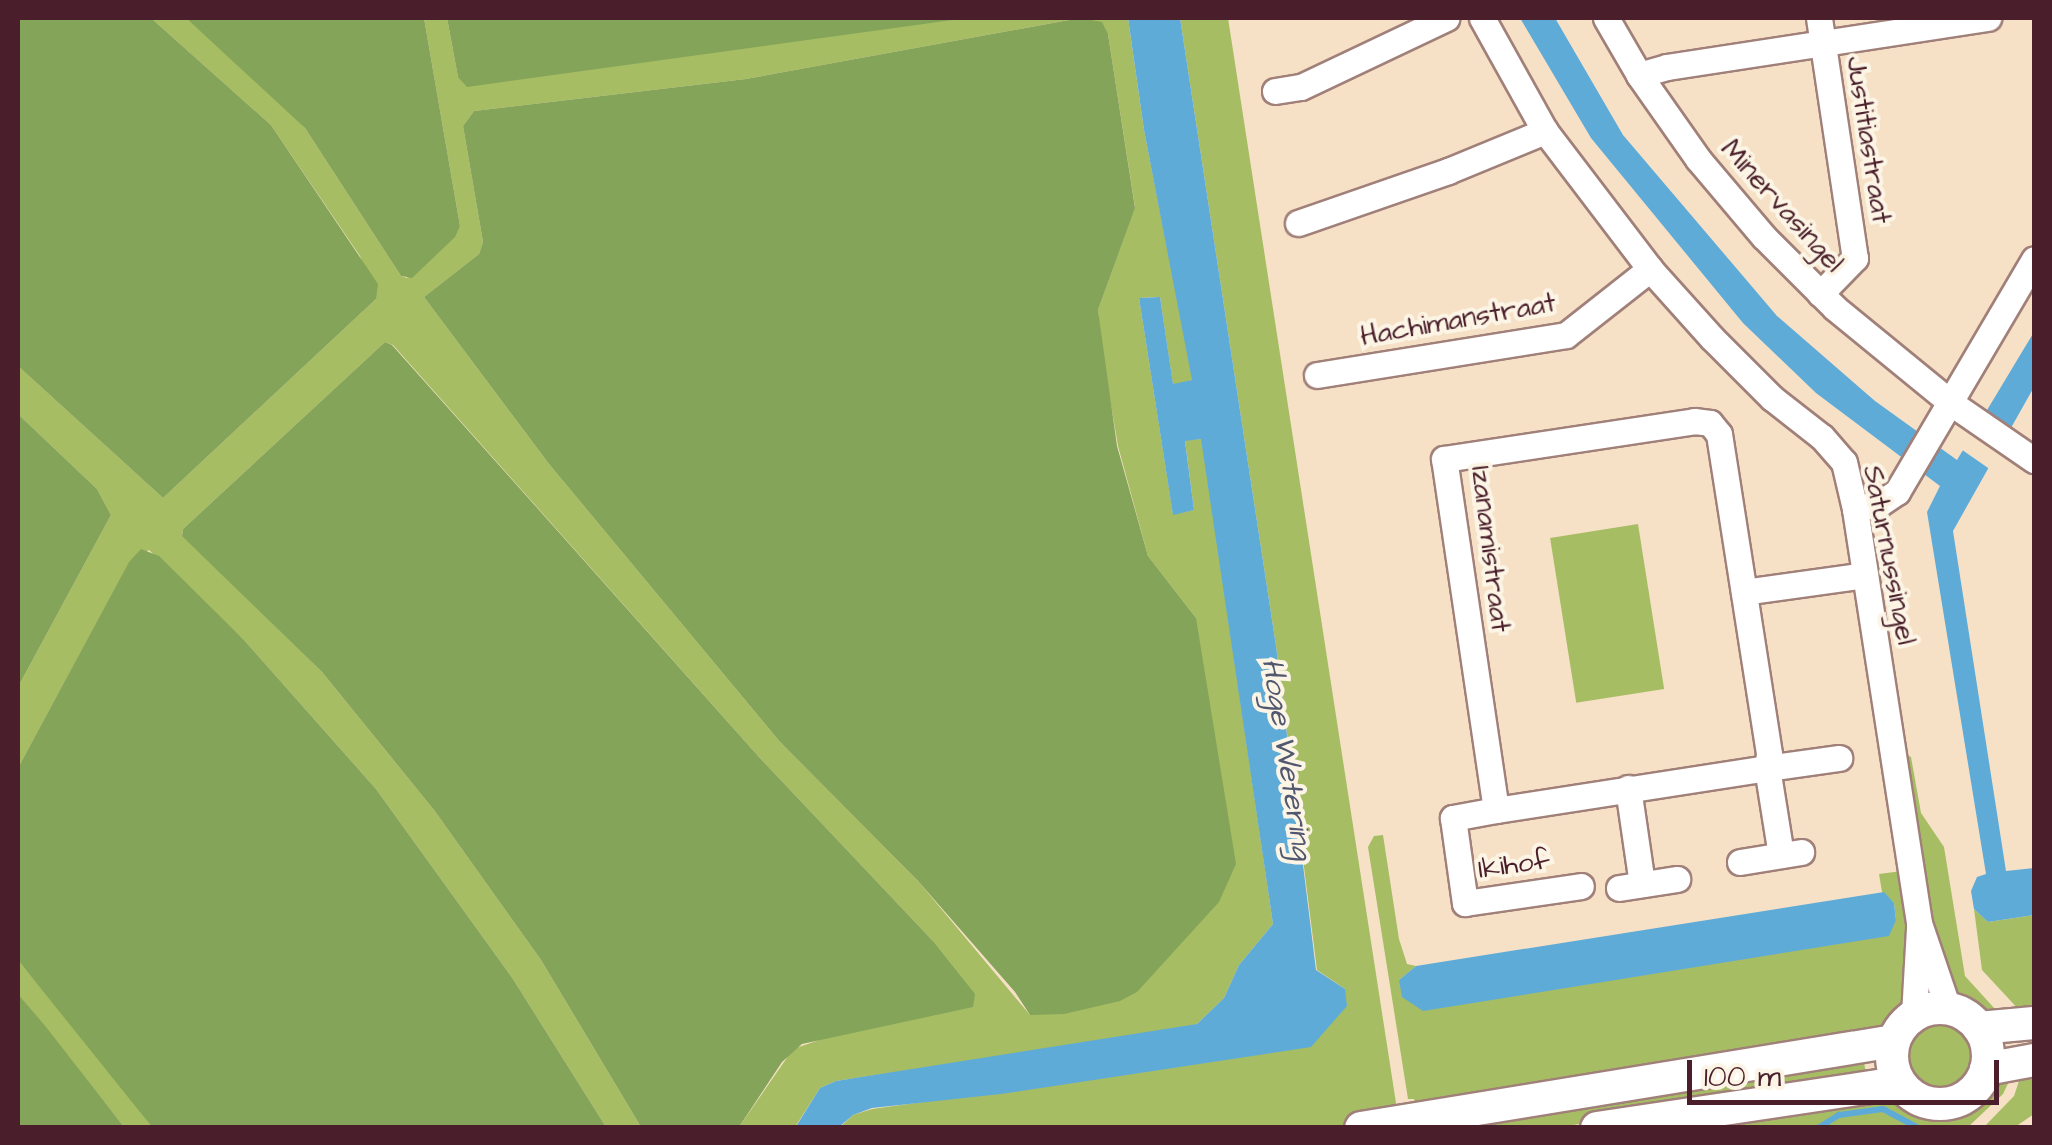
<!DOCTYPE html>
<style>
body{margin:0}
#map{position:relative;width:2052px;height:1145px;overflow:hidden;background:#f6e1c7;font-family:"Architects Daughter",sans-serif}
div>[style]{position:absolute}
.green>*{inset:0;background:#a6bd63;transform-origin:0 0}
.round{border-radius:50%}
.forest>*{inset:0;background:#84a459}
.water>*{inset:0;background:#5fabd8}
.pier>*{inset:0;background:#f6e1c7;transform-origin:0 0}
.stream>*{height:6px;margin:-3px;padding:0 3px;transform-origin:3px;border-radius:3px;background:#5fabd8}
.roads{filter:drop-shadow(2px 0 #a08079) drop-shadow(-2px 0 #a08079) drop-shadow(0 2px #a08079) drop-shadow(0 -2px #a08079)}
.minor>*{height:25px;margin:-12.5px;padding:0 12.5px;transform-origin:12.5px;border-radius:12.5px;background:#fff}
.major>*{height:32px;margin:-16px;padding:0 16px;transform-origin:16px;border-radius:16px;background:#fff}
.major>.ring{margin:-16px;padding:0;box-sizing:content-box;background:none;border:32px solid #fff;border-radius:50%}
span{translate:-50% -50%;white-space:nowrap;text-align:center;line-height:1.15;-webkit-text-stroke:8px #fcf5e5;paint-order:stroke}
.street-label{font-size:28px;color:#4a1f2b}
.water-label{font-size:30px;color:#525770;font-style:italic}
.frame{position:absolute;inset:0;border:20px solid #4a1f2b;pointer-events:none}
.scale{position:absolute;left:1687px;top:1060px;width:312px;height:45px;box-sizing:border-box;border:5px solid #4a1f2b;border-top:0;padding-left:12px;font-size:30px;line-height:35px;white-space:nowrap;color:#4a1f2b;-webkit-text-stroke:8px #fcf5e5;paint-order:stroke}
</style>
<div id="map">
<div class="green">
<i style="clip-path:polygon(151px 18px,186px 18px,279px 99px,305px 128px,401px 276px,407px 278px,460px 226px,424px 18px,447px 18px,458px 77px,967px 18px,1080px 18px,746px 79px,474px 111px,463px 126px,483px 242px,479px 254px,424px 297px,549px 464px,780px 742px,918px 881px,1030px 1015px,1196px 618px,1148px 556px,1118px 446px,1102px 351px,1098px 310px,1135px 207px,1108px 34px,1087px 18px,1128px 18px,1144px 130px,1193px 380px,1173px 385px,1160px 297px,1139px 298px,1173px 514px,1194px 510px,1185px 440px,1202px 439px,1273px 924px,1239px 965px,1224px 998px,1197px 1024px,1180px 1030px,836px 1081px,820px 1088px,795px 1127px,739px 1127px,793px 1049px,834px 1035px,932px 940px,759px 757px,393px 345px,385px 342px,183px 529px,182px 535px,322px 672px,434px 810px,541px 960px,641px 1127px,606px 1127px,513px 979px,376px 789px,245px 641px,149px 550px,129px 563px,18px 768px,18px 687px,111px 515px,97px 489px,18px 414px,18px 366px,163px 498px,376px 299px,360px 256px,271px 125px)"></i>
<i style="clip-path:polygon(1180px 18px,1228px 18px,1398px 1116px,1324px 1128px,839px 1128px,853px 1115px,872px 1109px,1054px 1084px,1345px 989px,1317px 970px,1276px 646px)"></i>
<i style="left:1638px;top:524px;width:167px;height:89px;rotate:81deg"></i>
<i style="clip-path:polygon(1905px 754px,1911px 757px,1921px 813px,1944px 847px,1965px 976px,2005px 1020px,1982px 1016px,1953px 995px,1924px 894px)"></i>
<i style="clip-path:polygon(1383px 835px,1399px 939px,1407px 964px,1416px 966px,1399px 980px,1896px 920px,1894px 903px,1882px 892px,1879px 874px,1902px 871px,1910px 987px,1903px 1011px,1891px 1027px,1417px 1113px,1414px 1099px,1408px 1099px,1368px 847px,1374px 836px)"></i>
<i style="clip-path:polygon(1974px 909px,1988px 922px,2034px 915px,2034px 1017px,2021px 1012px,1982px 970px)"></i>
<i style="clip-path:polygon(18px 960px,102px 1061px,152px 1127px,124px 1127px,18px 994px)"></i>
<i class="round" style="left:1906px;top:1022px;width:68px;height:68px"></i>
<i style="clip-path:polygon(1863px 1056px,1867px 1080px,1560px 1127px,1442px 1128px)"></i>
<i style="clip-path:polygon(2034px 1066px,2034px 1114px,2015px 1127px,1983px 1128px,2014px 1096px,2023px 1069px)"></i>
<i style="clip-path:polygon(2012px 1075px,2003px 1094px,1968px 1127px,1636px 1128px,1897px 1095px,1920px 1110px,1951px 1112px,1977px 1100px,1995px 1080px)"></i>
</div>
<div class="forest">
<i style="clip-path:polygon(18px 18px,151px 18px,271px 125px,378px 284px,376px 299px,163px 498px,18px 366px)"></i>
<i style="clip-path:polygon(186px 18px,424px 18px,460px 226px,455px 237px,412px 278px,401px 276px,305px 128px)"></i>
<i style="clip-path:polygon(447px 18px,967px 18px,467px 87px,458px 77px)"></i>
<i style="clip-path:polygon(1080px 18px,1102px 22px,1108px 34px,1135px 208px,1098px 310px,1117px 446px,1148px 556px,1196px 618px,1236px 864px,1219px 902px,1137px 992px,1120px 1001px,1064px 1014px,1030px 1015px,1015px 992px,918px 881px,780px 742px,549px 464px,424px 297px,479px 254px,483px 242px,463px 126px,474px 111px,746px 79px)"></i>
<i style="clip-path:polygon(385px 342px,392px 345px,759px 757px,932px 940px,975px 994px,973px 1007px,802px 1044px,782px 1062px,739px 1127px,641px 1127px,541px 960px,434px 810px,322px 672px,182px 536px,183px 529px)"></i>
<i style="clip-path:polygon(18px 414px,97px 489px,111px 515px,18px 687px)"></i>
<i style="clip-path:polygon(141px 549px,159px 556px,245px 641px,376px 789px,513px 979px,606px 1127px,152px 1127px,18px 960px,18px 768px,129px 562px)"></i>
<i style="clip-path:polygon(18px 994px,46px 1027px,124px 1127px,18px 1127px)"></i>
</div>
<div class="water">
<i style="clip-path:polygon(1128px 18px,1180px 18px,1276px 646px,1316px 970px,1345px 989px,1347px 1006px,1311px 1047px,1001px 1094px,872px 1108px,853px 1115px,839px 1127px,795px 1128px,820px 1088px,836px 1081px,1197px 1024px,1224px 998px,1239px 965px,1273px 924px,1201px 439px,1185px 441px,1194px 510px,1173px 515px,1139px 298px,1160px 297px,1173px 384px,1192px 380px,1144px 130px)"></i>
<i style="clip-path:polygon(1520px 18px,1555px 18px,1623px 135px,1777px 316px,1875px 401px,1957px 460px,2034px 332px,2034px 387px,1953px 531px,2006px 871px,2034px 868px,2034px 915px,1988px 922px,1974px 909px,1971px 891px,1977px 877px,1986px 874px,1927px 512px,1940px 486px,1816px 393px,1743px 323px,1591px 138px)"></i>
<i style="clip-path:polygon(1884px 892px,1894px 903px,1896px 920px,1889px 936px,1423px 1011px,1402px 997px,1399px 980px,1416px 966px)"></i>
</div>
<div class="pier">
<i style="left:1983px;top:412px;width:39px;height:43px;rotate:35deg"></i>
</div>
<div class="stream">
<i style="left:1818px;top:1128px;width:25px;rotate:-32deg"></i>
<i style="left:1839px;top:1115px;width:44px;rotate:-7.8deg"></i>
<i style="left:1883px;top:1109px;width:40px;rotate:28deg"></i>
</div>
<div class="roads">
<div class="minor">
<i style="left:1482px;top:18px;width:129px;rotate:60.9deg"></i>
<i style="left:1545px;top:131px;width:173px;rotate:52.7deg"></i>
<i style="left:1650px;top:269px;width:93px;rotate:48.1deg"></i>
<i style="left:1712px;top:338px;width:85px;rotate:45deg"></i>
<i style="left:1772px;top:398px;width:63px;rotate:38deg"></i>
<i style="left:1822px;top:437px;width:33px;rotate:49deg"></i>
<i style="left:1844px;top:462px;width:48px;rotate:76.8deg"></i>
<i style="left:1855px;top:509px;width:419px;rotate:81.2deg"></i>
<i style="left:1919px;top:923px;width:90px;rotate:71.2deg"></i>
<i style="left:1606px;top:18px;width:66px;rotate:59.9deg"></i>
<i style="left:1639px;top:75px;width:103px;rotate:54.9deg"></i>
<i style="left:1698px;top:159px;width:102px;rotate:49.8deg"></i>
<i style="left:1764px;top:237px;width:100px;rotate:45deg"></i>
<i style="left:1835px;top:308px;width:150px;rotate:39.3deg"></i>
<i style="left:1951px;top:403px;width:101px;rotate:34.5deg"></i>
<i style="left:1819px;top:18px;width:243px;rotate:81.5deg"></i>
<i style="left:1855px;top:258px;width:50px;rotate:134.2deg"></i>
<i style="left:1639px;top:75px;width:29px;rotate:-16deg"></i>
<i style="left:1667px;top:67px;width:325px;rotate:-8.7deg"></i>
<i style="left:1275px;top:91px;width:26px;rotate:-9deg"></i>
<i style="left:1301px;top:87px;width:161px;rotate:-25.4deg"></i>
<i style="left:1298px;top:223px;width:159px;rotate:-19.1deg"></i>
<i style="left:1448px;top:171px;width:105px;rotate:-22.4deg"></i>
<i style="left:1317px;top:375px;width:252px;rotate:-9.1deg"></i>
<i style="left:1566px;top:335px;width:107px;rotate:-38.2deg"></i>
<i style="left:1694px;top:421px;width:16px;rotate:7deg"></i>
<i style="left:1710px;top:423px;width:14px;rotate:51deg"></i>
<i style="left:1719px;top:434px;width:324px;rotate:81.1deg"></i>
<i style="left:1769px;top:754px;width:14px;rotate:98deg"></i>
<i style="left:1767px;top:768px;width:274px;rotate:171.2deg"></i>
<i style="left:1496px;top:810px;width:355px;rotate:-98.4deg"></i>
<i style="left:1444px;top:459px;width:253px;rotate:-8.6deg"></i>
<i style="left:1855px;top:509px;width:25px;rotate:-12deg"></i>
<i style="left:1879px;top:504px;width:22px;rotate:-34deg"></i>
<i style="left:1897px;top:492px;width:270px;rotate:-59.5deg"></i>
<i style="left:1744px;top:592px;width:122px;rotate:-8deg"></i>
<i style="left:1628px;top:788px;width:97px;rotate:81.7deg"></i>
<i style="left:1496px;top:810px;width:44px;rotate:169.5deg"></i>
<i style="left:1453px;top:818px;width:86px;rotate:82deg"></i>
<i style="left:1465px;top:903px;width:117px;rotate:-8.3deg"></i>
<i style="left:1781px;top:855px;width:88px;rotate:-99.1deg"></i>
<i style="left:1767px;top:768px;width:73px;rotate:-7.9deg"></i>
<i style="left:1740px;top:862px;width:62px;rotate:-9.3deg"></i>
<i style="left:1619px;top:888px;width:59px;rotate:-8.8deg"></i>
<i style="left:1914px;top:1015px;width:87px;rotate:-86.7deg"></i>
</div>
<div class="major">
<i class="ring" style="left:1892px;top:1008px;width:64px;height:64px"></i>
<i style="left:1979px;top:1028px;width:55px;rotate:-5.2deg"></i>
<i style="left:1986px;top:1069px;width:49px;rotate:-10.6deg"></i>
<i style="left:1361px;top:1128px;width:540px;rotate:-9.27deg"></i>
<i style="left:1597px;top:1128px;width:305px;rotate:-8.5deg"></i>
</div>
</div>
<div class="street-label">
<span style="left:1868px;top:140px;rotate:81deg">Justitiastraat</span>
<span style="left:1782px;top:206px;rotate:48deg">Minervasingel</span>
<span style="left:1458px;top:320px;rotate:-10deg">Hachimanstraat</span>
<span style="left:1490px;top:549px;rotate:83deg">Izanamistraat</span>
<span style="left:1889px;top:555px;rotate:79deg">Saturnussingel</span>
<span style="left:1514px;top:865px;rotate:-8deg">Ikihof</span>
</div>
<div class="water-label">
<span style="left:1287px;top:759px;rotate:81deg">Hoge Wetering</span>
</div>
<div class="frame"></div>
<div class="scale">100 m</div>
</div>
